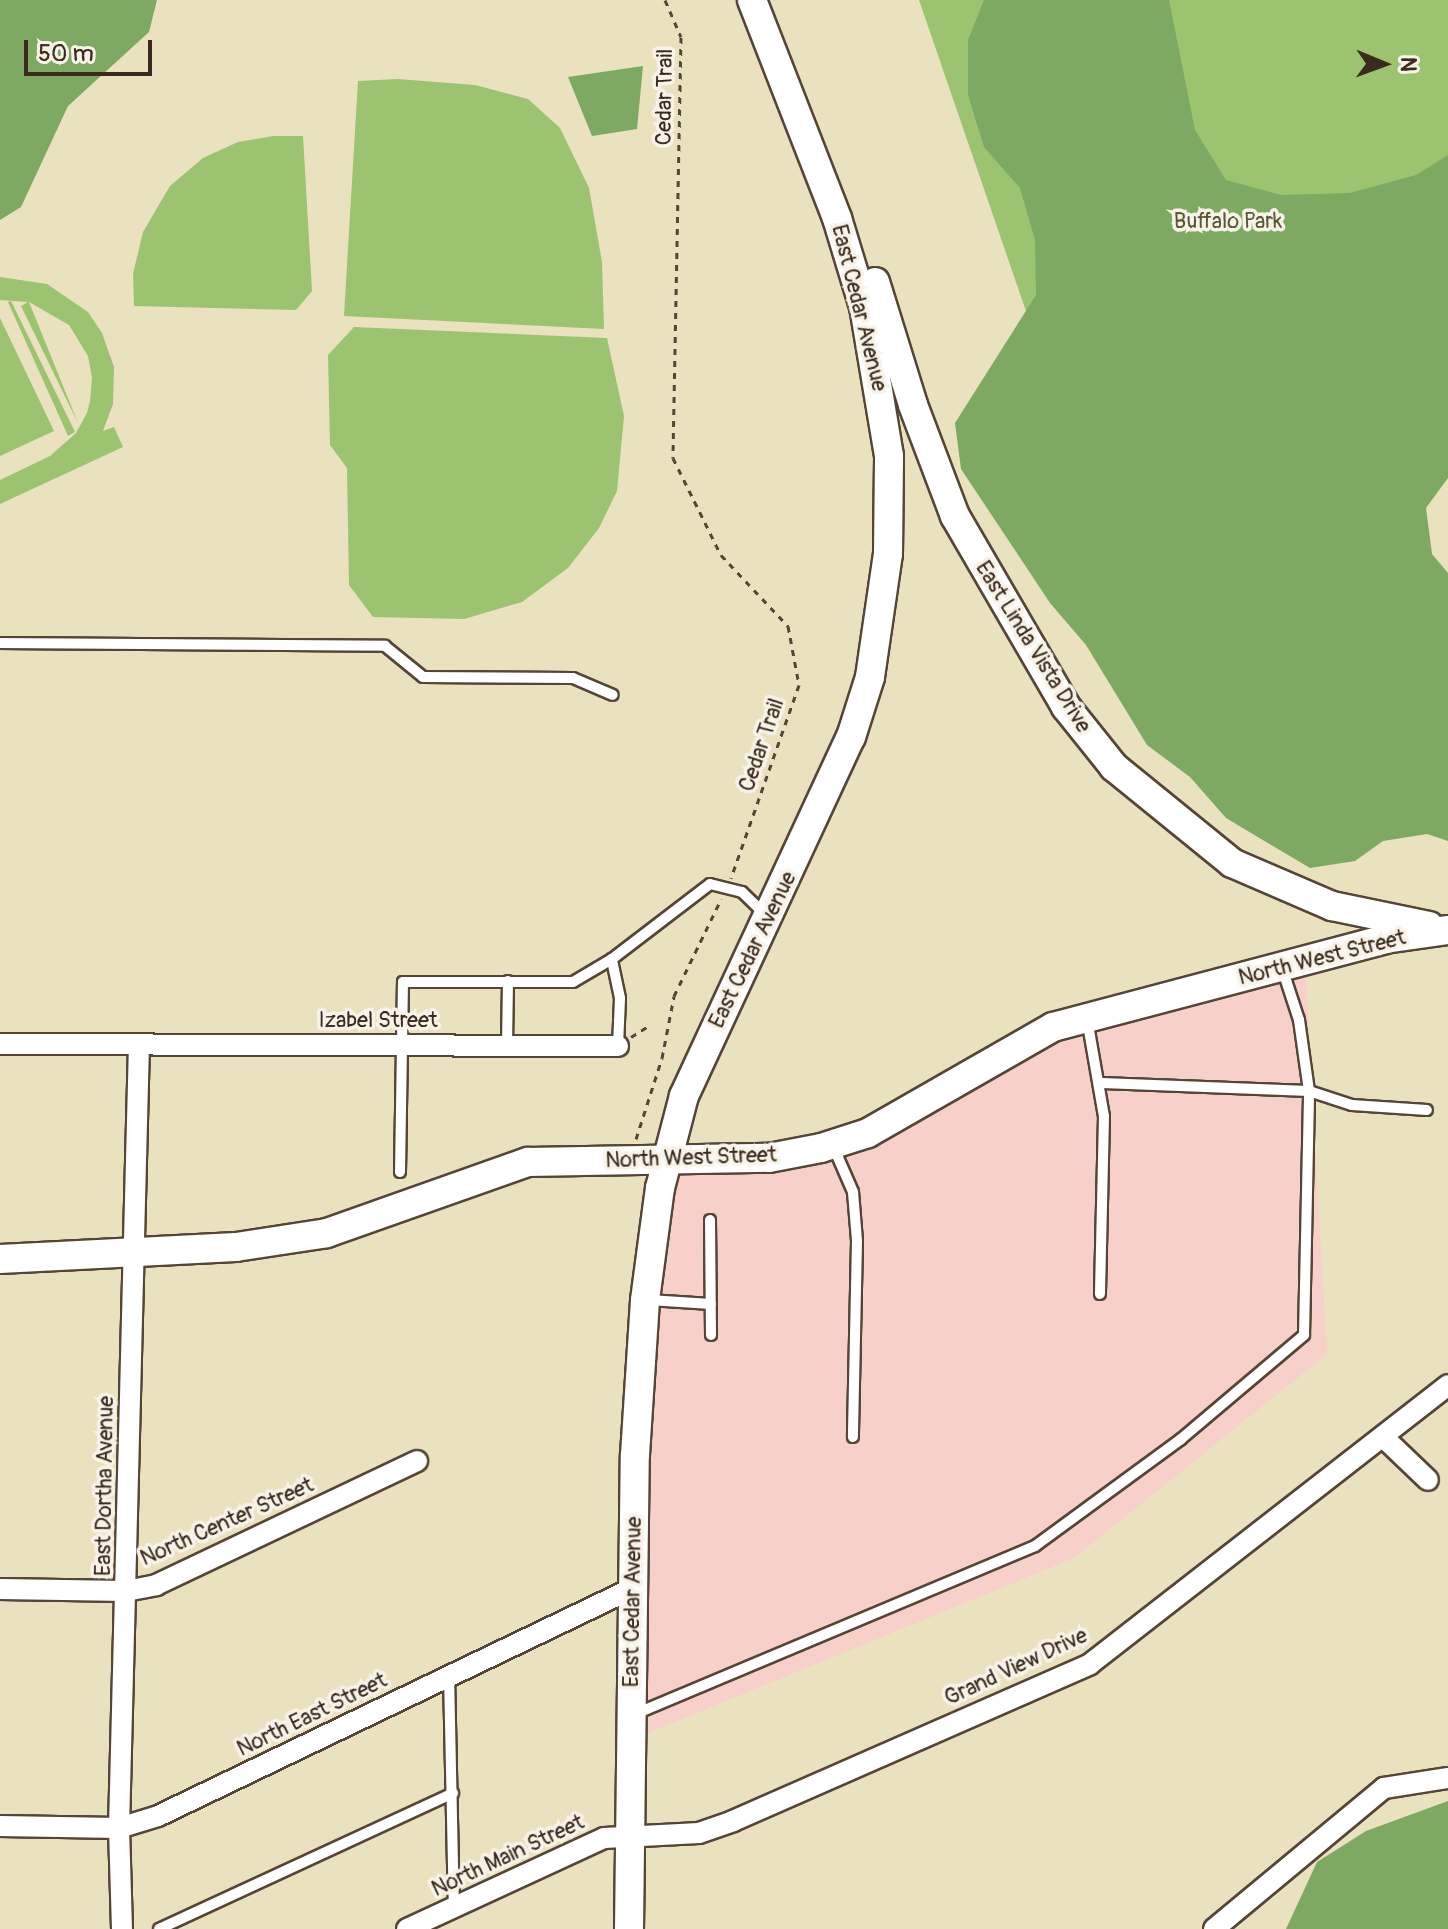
<!DOCTYPE html>
<style>
body{margin:0}
#map{position:relative;width:1448px;height:1929px;overflow:hidden;background:#eae1bf;font-family:Pangolin,sans-serif}
div>[style]{position:absolute}
.built>*{inset:0;background:#f7d0c9}
.green>*{inset:0;background:#9cc36f}
.forest>*{inset:0;background:#7da962}
.path>*{height:3px;margin-top:-1.5px;transform-origin:0;background:repeating-linear-gradient(90deg,#554536 0 6px,transparent 0 12px)}
.roads{filter:drop-shadow(2px 0 #554536) drop-shadow(-2px 0 #554536) drop-shadow(0 2px #554536) drop-shadow(0 -2px #554536)}
.lane>*{height:10px;margin:-5px;padding:0 5px;transform-origin:5px;border-radius:5px;background:#fff}
.street>*{height:20px;margin:-10px;padding:0 10px;transform-origin:10px;border-radius:10px;background:#fff}
.secondary>*{height:28px;margin:-14px;padding:0 14px;transform-origin:14px;border-radius:14px;background:#fff}
span{translate:-50% -50%;white-space:nowrap;text-align:center;line-height:1.15;-webkit-text-stroke:7px #f7f3e8;paint-order:stroke}
.street-label{font-size:22px;color:#3b2a1e}
.park-label{font-size:22px;color:#585836}
.north{position:absolute;left:1344px;top:24px;width:80px;height:80px;-webkit-text-stroke:6px #f7f3e8;paint-order:stroke;rotate:91deg;font-size:22px;font-weight:700;line-height:32px;text-align:center;color:#3b2a1e}
.north::after{content:'';display:block;margin:auto;width:28px;height:36px;background:#3b2a1e;clip-path:polygon(50% 0,100% 100%,50% 72%,0 100%)}
.scale{position:absolute;left:24px;top:40px;width:128px;height:36px;box-sizing:border-box;border:4px solid #3b2a1e;border-top:0;padding-left:10px;font-size:24px;line-height:28px;white-space:nowrap;color:#3b2a1e;-webkit-text-stroke:6px #f7f3e8;paint-order:stroke}
</style>
<div id="map">
<div class="built">
<i style="clip-path:polygon(1305px 960px,1327px 1354px,1074px 1558px,631px 1740px,666px 1160px,833px 1144px,995px 1056px)"></i>
</div>
<div class="green">
<i style="clip-path:polygon(919px 0,1448px 0,1448px 391px,1028px 317px)"></i>
<i style="clip-path:polygon(398px 79px,475px 85px,528px 99px,560px 128px,589px 188px,602px 262px,604px 329px,344px 316px,358px 81px)"></i>
<i style="clip-path:polygon(274px 136px,303px 136px,312px 291px,296px 310px,134px 306px,133px 274px,143px 232px,170px 186px,203px 158px,238px 142px)"></i>
<i style="clip-path:polygon(0 277px,47px 284px,88px 312px,102px 333px,114px 367px,113px 404px,103px 431px,114px 427px,123px 447px,0 504px,0 480px,50px 456px,76px 433px,87px 413px,90px 401px,92px 378px,88px 356px,69px 325px,29px 302px,78px 423px,21px 306px,28px 302px,0 300px)"></i>
<i style="clip-path:polygon(11px 301px,75px 432px,68px 436px,8px 302px)"></i>
<i style="clip-path:polygon(0 318px,54px 431px,0 456px)"></i>
<i style="clip-path:polygon(354px 327px,607px 338px,624px 416px,617px 491px,599px 528px,568px 568px,522px 602px,464px 619px,373px 617px,349px 585px,347px 468px,330px 445px,328px 355px)"></i>
</div>
<div class="forest">
<i style="clip-path:polygon(0 0,157px 0,149px 32px,68px 106px,21px 207px,0 220px)"></i>
<i style="clip-path:polygon(984px 0,1169px 0,1195px 130px,1226px 180px,1281px 195px,1350px 193px,1416px 175px,1448px 155px,1448px 478px,1426px 508px,1432px 554px,1448px 573px,1448px 841px,1427px 834px,1383px 841px,1355px 861px,1310px 868px,1226px 818px,1190px 777px,1147px 745px,1086px 645px,1050px 603px,961px 469px,955px 423px,1036px 295px,1035px 240px,1020px 188px,984px 147px,968px 95px,968px 40px)"></i>
<i style="clip-path:polygon(643px 66px,637px 129px,592px 136px,568px 77px)"></i>
<i style="clip-path:polygon(1448px 1801px,1448px 1929px,1286px 1929px,1317px 1862px,1366px 1831px)"></i>
</div>
<div class="path">
<i style="left:665px;top:0;width:40px;rotate:66.6deg"></i>
<i style="left:681px;top:37px;width:421px;rotate:91.1deg"></i>
<i style="left:673px;top:458px;width:108px;rotate:63.7deg"></i>
<i style="left:721px;top:555px;width:98px;rotate:46.7deg"></i>
<i style="left:788px;top:626px;width:60px;rotate:79.4deg"></i>
<i style="left:799px;top:685px;width:205px;rotate:109.4deg"></i>
<i style="left:631px;top:1037px;width:22px;rotate:-32deg"></i>
<i style="left:636px;top:1139px;width:85px;rotate:-72.2deg"></i>
<i style="left:662px;top:1058px;width:63px;rotate:-79deg"></i>
<i style="left:674px;top:996px;width:108px;rotate:-64.1deg"></i>
</div>
<div class="roads">
<div class="lane">
<i style="left:0;top:643px;width:385px;rotate:0.4deg"></i>
<i style="left:385px;top:646px;width:49px;rotate:39.2deg"></i>
<i style="left:423px;top:677px;width:150px;rotate:0.4deg"></i>
<i style="left:573px;top:678px;width:43px;rotate:23deg"></i>
<i style="left:1087px;top:1019px;width:98px;rotate:80.1deg"></i>
<i style="left:1104px;top:1116px;width:178px;rotate:91.3deg"></i>
<i style="left:507px;top:1045px;width:64px;rotate:-89.1deg"></i>
<i style="left:618px;top:1046px;width:48px;rotate:-87.6deg"></i>
<i style="left:620px;top:998px;width:40px;rotate:-102deg"></i>
<i style="left:612px;top:959px;width:123px;rotate:-37.4deg"></i>
<i style="left:710px;top:884px;width:33px;rotate:14deg"></i>
<i style="left:742px;top:892px;width:30px;rotate:44deg"></i>
<i style="left:1102px;top:1083px;width:207px;rotate:2.2deg"></i>
<i style="left:1309px;top:1091px;width:45px;rotate:18deg"></i>
<i style="left:1352px;top:1105px;width:75px;rotate:3.8deg"></i>
<i style="left:833px;top:1146px;width:50px;rotate:66.5deg"></i>
<i style="left:853px;top:1192px;width:49px;rotate:85.3deg"></i>
<i style="left:857px;top:1241px;width:196px;rotate:91.2deg"></i>
<i style="left:400px;top:1172px;width:190px;rotate:-89.1deg"></i>
<i style="left:403px;top:982px;width:170px"></i>
<i style="left:573px;top:982px;width:45px;rotate:-30.5deg"></i>
<i style="left:710px;top:1220px;width:115px;rotate:89.5deg"></i>
<i style="left:649px;top:1300px;width:62px;rotate:3.7deg"></i>
<i style="left:449px;top:1674px;width:233px;rotate:88.8deg"></i>
<i style="left:633px;top:1715px;width:436px;rotate:-22.8deg"></i>
<i style="left:1035px;top:1546px;width:181px;rotate:-36.2deg"></i>
<i style="left:1181px;top:1439px;width:161px;rotate:-40.2deg"></i>
<i style="left:1304px;top:1335px;width:244px;rotate:-88.8deg"></i>
<i style="left:1309px;top:1091px;width:72px;rotate:-98deg"></i>
<i style="left:1299px;top:1020px;width:55px;rotate:-108.1deg"></i>
<i style="left:159px;top:1929px;width:324px;rotate:-24.8deg"></i>
</div>
<div class="street">
<i style="left:0;top:1044px;width:618px;rotate:0.19deg"></i>
<i style="left:1383px;top:1437px;width:62px;rotate:43.7deg"></i>
<i style="left:0;top:1589px;width:126px;rotate:0.9deg"></i>
<i style="left:126px;top:1591px;width:31px;rotate:-11deg"></i>
<i style="left:156px;top:1585px;width:289px;rotate:-25.4deg"></i>
<i style="left:0;top:1826px;width:119px;rotate:1deg"></i>
<i style="left:119px;top:1828px;width:41px;rotate:-17.1deg"></i>
<i style="left:158px;top:1816px;width:525px;rotate:-25.64deg"></i>
<i style="left:122px;top:1929px;width:101px;rotate:-91.7deg"></i>
<i style="left:119px;top:1828px;width:784px;rotate:-88.54deg"></i>
<i style="left:407px;top:1929px;width:217px;rotate:-24.8deg"></i>
<i style="left:604px;top:1838px;width:95px;rotate:-3deg"></i>
<i style="left:699px;top:1833px;width:36px;rotate:-19deg"></i>
<i style="left:733px;top:1821px;width:390px;rotate:-23.7deg"></i>
<i style="left:1090px;top:1664px;width:454px;rotate:-37.9deg"></i>
<i style="left:1214px;top:1929px;width:221px;rotate:-39.7deg"></i>
<i style="left:1384px;top:1788px;width:65px;rotate:-8.9deg"></i>
</div>
<div class="secondary">
<i style="left:875px;top:282px;width:129px;rotate:72.8deg"></i>
<i style="left:913px;top:405px;width:119px;rotate:69.3deg"></i>
<i style="left:955px;top:516px;width:221px;rotate:59.8deg"></i>
<i style="left:1066px;top:707px;width:77px;rotate:51.3deg"></i>
<i style="left:1114px;top:767px;width:152px;rotate:39.1deg"></i>
<i style="left:1232px;top:863px;width:109px;rotate:23.3deg"></i>
<i style="left:1332px;top:906px;width:99px;rotate:11.7deg"></i>
<i style="left:0;top:1259px;width:236px;rotate:-2.9deg"></i>
<i style="left:236px;top:1247px;width:92px;rotate:-8.7deg"></i>
<i style="left:327px;top:1233px;width:213px;rotate:-19.5deg"></i>
<i style="left:528px;top:1162px;width:241px;rotate:-1deg"></i>
<i style="left:769px;top:1158px;width:53px;rotate:-10.9deg"></i>
<i style="left:821px;top:1148px;width:49px;rotate:-17.7deg"></i>
<i style="left:868px;top:1133px;width:213px;rotate:-29.8deg"></i>
<i style="left:1053px;top:1027px;width:343px;rotate:-14.8deg"></i>
<i style="left:1385px;top:939px;width:64px;rotate:-8.1deg"></i>
<i style="left:629px;top:1929px;width:474px;rotate:-89.3deg"></i>
<i style="left:635px;top:1455px;width:155px;rotate:-86.3deg"></i>
<i style="left:645px;top:1300px;width:113px;rotate:-82.4deg"></i>
<i style="left:660px;top:1188px;width:95px;rotate:-75.4deg"></i>
<i style="left:684px;top:1096px;width:396px;rotate:-65.1deg"></i>
<i style="left:851px;top:737px;width:63px;rotate:-72.4deg"></i>
<i style="left:870px;top:677px;width:124px;rotate:-81.7deg"></i>
<i style="left:888px;top:554px;width:98px;rotate:-89.4deg"></i>
<i style="left:889px;top:456px;width:151px;rotate:-99.5deg"></i>
<i style="left:864px;top:307px;width:93px;rotate:-106.9deg"></i>
<i style="left:837px;top:218px;width:234px;rotate:-111.3deg"></i>
</div>
</div>
<div class="street-label">
<span style="left:665px;top:97px;rotate:-89deg">Cedar Trail</span>
<span style="left:859px;top:308px;rotate:76deg">East Cedar Avenue</span>
<span style="left:1033px;top:647px;rotate:58deg">East Linda Vista Drive</span>
<span style="left:762px;top:745px;rotate:-71deg">Cedar Trail</span>
<span style="left:753px;top:950px;rotate:-64deg">East Cedar Avenue</span>
<span style="left:1322px;top:958px;rotate:-14deg">North West Street</span>
<span style="left:378px;top:1021px">Izabel Street</span>
<span style="left:691px;top:1158px;rotate:-2deg">North West Street</span>
<span style="left:105px;top:1486px;rotate:-89deg">East Dortha Avenue</span>
<span style="left:227px;top:1522px;rotate:-24deg">North Center Street</span>
<span style="left:633px;top:1602px;rotate:-89deg">East Cedar Avenue</span>
<span style="left:1016px;top:1667px;rotate:-25deg">Grand View Drive</span>
<span style="left:312px;top:1715px;rotate:-26deg">North East Street</span>
<span style="left:508px;top:1856px;rotate:-25deg">North Main Street</span>
</div>
<div class="park-label">
<span style="left:1228px;top:222px">Buffalo Park</span>
</div>
<div class="north">N</div>
<div class="scale">50 m</div>
</div>
